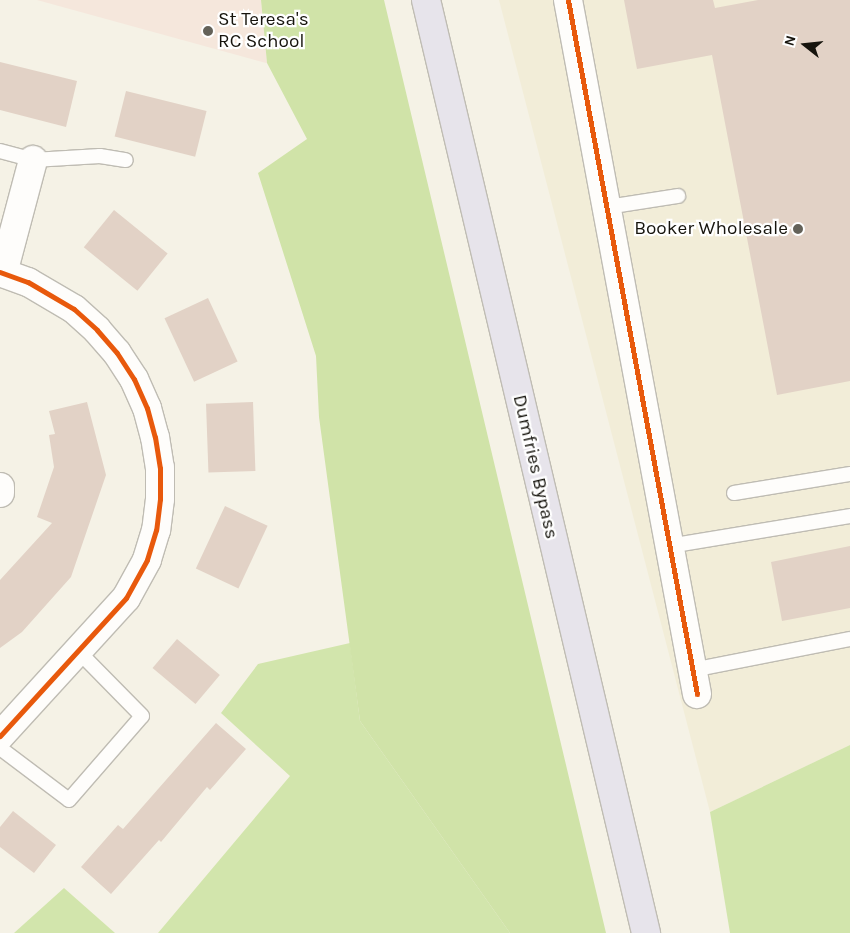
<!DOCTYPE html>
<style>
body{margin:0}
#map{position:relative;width:850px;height:933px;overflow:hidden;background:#f5f2e6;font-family:Karla,sans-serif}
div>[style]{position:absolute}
.built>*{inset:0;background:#f2edd8}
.education>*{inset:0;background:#f5e7dc}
.green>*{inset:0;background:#d2e5ac}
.forest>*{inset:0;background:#d0e3a8}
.building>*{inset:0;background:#e2d2c6;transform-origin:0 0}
.roads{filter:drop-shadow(1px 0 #bfbcb3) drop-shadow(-1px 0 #bfbcb3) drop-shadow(0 1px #bfbcb3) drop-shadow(0 -1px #bfbcb3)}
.lane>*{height:14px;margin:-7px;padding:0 7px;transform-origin:7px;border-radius:7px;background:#fefdfb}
.street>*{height:28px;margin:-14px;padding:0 14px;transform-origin:14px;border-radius:14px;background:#fefdfb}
.highway>*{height:28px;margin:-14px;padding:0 14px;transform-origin:14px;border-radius:14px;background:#e7e4eb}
.cycleway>*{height:5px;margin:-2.5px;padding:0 2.5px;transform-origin:2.5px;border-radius:2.5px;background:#e8590c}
.dots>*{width:14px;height:14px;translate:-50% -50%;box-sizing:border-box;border:2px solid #fff;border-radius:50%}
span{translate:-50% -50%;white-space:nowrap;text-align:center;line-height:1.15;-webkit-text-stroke:4.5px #fff;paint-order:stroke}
.poi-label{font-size:19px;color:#16140d}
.left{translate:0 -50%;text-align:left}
.right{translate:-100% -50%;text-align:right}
.street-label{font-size:19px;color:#16140d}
.north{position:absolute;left:780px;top:20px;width:50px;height:50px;-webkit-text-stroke:4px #fff;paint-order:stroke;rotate:286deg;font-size:14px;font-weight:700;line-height:20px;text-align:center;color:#16140d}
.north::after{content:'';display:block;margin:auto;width:18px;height:22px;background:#16140d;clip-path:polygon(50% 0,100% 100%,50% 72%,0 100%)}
</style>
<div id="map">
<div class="built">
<i style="clip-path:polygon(499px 0,850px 0,850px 745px,710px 812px)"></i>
</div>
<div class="education">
<i style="clip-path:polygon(37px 0,261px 0,267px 63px,266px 63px)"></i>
</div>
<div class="green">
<i style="clip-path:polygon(350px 643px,360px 721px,510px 933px,158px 933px,290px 776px,221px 713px,258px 664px)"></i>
<i style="clip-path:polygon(850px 745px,850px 933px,730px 933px,710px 812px)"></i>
<i style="clip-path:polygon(64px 888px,115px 933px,14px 933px)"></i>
</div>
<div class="forest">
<i style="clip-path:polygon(261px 0,384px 0,606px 933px,510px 933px,360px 721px,319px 417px,316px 356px,258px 173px,307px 139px,267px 63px)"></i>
</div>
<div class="building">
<i style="clip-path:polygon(624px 0,713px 0,715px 8px,758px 0,850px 0,850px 381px,777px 395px,712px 55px,637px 69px)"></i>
<i style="clip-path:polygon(0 62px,77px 81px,66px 127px,0 110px)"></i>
<i style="left:126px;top:91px;width:83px;height:47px;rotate:14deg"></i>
<i style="left:114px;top:210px;width:69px;height:48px;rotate:39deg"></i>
<i style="left:208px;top:298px;width:70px;height:48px;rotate:65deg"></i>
<i style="clip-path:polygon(87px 402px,106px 475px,71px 577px,22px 632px,0 648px,0 580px,52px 523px,37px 517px,54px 467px,49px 435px,55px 434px,49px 411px)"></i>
<i style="left:253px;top:402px;width:69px;height:47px;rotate:88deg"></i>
<i style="left:225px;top:506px;width:47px;height:69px;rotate:25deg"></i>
<i style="clip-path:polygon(850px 546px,850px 608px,782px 621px,771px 562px)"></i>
<i style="left:177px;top:639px;width:56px;height:38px;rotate:40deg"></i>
<i style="clip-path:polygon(216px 723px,246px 749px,210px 790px,207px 787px,161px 842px,159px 840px,111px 894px,81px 867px,118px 825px,123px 829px)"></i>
<i style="clip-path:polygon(13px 811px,56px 845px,34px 873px,0 847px,0 827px)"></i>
</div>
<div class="roads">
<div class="lane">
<i style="left:0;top:151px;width:34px;rotate:15deg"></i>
<i style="left:33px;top:160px;width:67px;rotate:-3.4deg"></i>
<i style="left:100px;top:156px;width:26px;rotate:9deg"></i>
<i style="left:607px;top:207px;width:72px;rotate:-8.8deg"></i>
<i style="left:734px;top:493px;width:118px;rotate:-9.3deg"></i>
<i style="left:669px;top:546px;width:183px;rotate:-9.4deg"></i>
<i style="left:692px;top:670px;width:161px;rotate:-11.1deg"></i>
<i style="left:0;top:748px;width:86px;rotate:37deg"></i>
<i style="left:69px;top:800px;width:111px;rotate:-49deg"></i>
<i style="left:142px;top:716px;width:90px;rotate:-134.5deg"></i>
</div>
<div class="street">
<i style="left:568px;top:0;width:706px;rotate:79.47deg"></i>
<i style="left:0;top:272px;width:30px;rotate:20deg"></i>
<i style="left:28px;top:282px;width:53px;rotate:30.4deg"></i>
<i style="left:74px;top:309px;width:31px;rotate:42deg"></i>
<i style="left:97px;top:330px;width:30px;rotate:49deg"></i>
<i style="left:117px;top:353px;width:31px;rotate:57deg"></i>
<i style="left:134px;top:379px;width:32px;rotate:66deg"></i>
<i style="left:147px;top:408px;width:30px;rotate:75deg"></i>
<i style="left:155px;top:437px;width:31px;rotate:81deg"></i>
<i style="left:160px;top:468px;width:31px;rotate:90deg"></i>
<i style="left:160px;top:499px;width:31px;rotate:97deg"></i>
<i style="left:156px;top:530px;width:31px;rotate:107deg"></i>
<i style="left:147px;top:560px;width:43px;rotate:118.9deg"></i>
<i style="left:126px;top:598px;width:187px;rotate:132.4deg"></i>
<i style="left:3px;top:273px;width:117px;rotate:-75.1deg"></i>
<i style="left:0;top:487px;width:6px;rotate:90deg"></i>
</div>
<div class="highway">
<i style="left:426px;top:0;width:959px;rotate:76.73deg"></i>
</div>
</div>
<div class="cycleway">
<i style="left:568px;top:0;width:706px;rotate:79.47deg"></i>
<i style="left:0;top:272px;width:30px;rotate:20deg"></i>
<i style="left:28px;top:282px;width:53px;rotate:30.4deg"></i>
<i style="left:74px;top:309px;width:31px;rotate:42deg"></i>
<i style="left:97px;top:330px;width:30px;rotate:49deg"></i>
<i style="left:117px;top:353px;width:31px;rotate:57deg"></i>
<i style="left:134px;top:379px;width:32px;rotate:66deg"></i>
<i style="left:147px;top:408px;width:30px;rotate:75deg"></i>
<i style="left:155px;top:437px;width:31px;rotate:81deg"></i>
<i style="left:160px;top:468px;width:31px;rotate:90deg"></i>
<i style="left:160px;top:499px;width:31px;rotate:97deg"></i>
<i style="left:156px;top:530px;width:31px;rotate:107deg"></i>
<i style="left:147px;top:560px;width:43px;rotate:118.9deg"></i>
<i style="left:126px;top:598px;width:187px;rotate:132.4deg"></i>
</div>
<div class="dots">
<i style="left:208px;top:31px;background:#646259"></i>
<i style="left:798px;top:229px;background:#646259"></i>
</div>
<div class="poi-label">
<span class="left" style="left:218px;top:31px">St Teresa's<br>RC School</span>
<span class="right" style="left:788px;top:229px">Booker Wholesale</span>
</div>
<div class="street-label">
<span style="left:535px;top:467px;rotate:77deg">Dumfries Bypass</span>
</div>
<div class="north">N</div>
</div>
